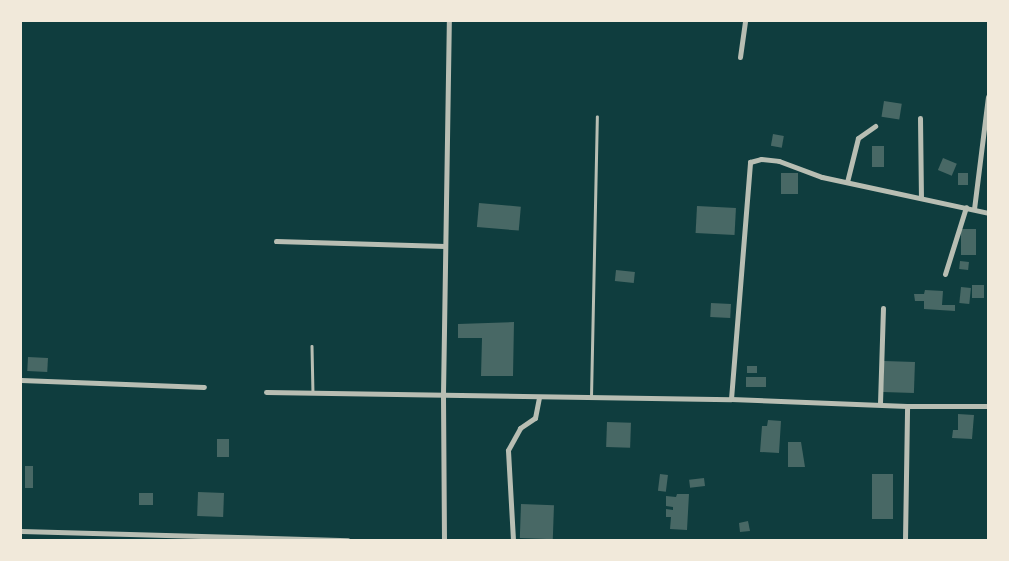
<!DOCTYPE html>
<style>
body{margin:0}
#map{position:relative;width:1009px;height:561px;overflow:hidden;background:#0f3d3e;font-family:Mulish,sans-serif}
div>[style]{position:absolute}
.building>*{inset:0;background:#486865;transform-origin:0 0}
.service>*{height:2.5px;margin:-1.25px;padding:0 1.25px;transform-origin:1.25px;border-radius:1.25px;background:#b8beb3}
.minor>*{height:5px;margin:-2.5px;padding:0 2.5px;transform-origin:2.5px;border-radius:2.5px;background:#b8beb3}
span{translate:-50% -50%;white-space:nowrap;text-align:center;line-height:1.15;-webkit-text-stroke:5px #f1e9da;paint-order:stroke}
.frame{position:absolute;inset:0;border:22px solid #f1e9da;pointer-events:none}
</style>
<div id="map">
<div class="building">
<i style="left:884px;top:101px;width:18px;height:16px;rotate:9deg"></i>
<i style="left:773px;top:134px;width:11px;height:12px;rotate:10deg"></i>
<i style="left:872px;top:146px;width:12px;height:21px"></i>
<i style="left:943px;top:158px;width:15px;height:13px;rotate:23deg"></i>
<i style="left:781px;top:173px;width:17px;height:21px"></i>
<i style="left:958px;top:173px;width:10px;height:12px"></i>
<i style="left:479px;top:203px;width:42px;height:24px;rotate:5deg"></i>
<i style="left:697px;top:206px;width:39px;height:27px;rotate:3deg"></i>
<i style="left:961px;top:229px;width:15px;height:26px"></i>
<i style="left:960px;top:261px;width:9px;height:8px;rotate:6deg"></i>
<i style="left:616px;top:270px;width:19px;height:11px;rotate:6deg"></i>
<i style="left:972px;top:285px;width:12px;height:13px"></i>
<i style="left:961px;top:287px;width:10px;height:16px;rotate:6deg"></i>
<i style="clip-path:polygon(925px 290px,943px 291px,942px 305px,955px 305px,955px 311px,924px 309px,924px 301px,915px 301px,914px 294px,924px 294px)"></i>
<i style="left:711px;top:303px;width:20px;height:14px;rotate:3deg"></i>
<i style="clip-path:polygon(514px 322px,513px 376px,481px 376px,482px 338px,458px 338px,458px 324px)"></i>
<i style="left:28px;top:357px;width:20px;height:14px;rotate:3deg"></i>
<i style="left:884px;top:361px;width:31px;height:31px;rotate:2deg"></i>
<i style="left:747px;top:366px;width:10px;height:7px"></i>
<i style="left:746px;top:377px;width:20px;height:10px"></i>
<i style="clip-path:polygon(958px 414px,974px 415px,972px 439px,952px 438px,953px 430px,958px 430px)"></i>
<i style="clip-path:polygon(768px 420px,781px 421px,779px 453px,760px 452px,762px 426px,767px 426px)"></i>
<i style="left:607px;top:422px;width:24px;height:25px;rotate:2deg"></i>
<i style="left:229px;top:439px;width:18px;height:12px;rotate:90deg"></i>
<i style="clip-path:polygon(788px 442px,801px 442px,805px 467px,788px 467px)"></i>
<i style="left:25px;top:466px;width:8px;height:22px"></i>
<i style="left:660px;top:474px;width:8px;height:17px;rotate:7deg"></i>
<i style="left:872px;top:474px;width:21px;height:45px"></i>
<i style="left:704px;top:478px;width:8px;height:15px;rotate:83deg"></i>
<i style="left:198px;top:492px;width:26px;height:24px;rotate:2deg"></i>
<i style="left:139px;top:493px;width:14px;height:12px"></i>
<i style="clip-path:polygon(677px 494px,689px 494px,687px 530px,670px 529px,671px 517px,666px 517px,666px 509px,673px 510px,673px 507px,666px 506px,666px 496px,676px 497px)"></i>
<i style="left:521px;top:504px;width:33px;height:34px;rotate:2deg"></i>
<i style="clip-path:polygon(748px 521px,750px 531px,740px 532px,739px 523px)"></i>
</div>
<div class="service">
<i style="left:312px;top:346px;width:46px;rotate:88.8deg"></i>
<i style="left:591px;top:397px;width:280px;rotate:-88.8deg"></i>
</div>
<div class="minor">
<i style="left:740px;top:57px;width:36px;rotate:-82deg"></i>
<i style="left:920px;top:118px;width:79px;rotate:89.3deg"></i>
<i style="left:847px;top:182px;width:45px;rotate:-76deg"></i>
<i style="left:858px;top:138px;width:21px;rotate:-35deg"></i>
<i style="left:974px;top:209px;width:113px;rotate:-82.9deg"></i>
<i style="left:276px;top:241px;width:169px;rotate:1.7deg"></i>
<i style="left:945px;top:274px;width:70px;rotate:-72.6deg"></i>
<i style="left:21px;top:380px;width:183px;rotate:2.2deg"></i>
<i style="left:266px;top:392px;width:465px;rotate:0.9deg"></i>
<i style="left:731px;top:399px;width:176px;rotate:2.3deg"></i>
<i style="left:731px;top:399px;width:238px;rotate:-85.4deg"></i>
<i style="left:750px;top:162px;width:11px;rotate:-15deg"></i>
<i style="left:761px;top:159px;width:18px;rotate:6deg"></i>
<i style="left:779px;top:161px;width:46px;rotate:20.4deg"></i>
<i style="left:822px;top:177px;width:170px;rotate:12.2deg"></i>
<i style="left:880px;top:403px;width:95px;rotate:-88.2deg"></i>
<i style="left:21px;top:531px;width:327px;rotate:1.6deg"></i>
<i style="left:444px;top:540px;width:146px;rotate:-90.4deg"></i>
<i style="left:443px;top:394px;width:373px;rotate:-89.1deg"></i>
<i style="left:513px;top:540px;width:90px;rotate:-93.2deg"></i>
<i style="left:508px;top:450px;width:25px;rotate:-61deg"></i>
<i style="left:520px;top:428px;width:18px;rotate:-34deg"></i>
<i style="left:535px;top:418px;width:21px;rotate:-79deg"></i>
<i style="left:905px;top:540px;width:134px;rotate:-89.1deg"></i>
<i style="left:907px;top:406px;width:81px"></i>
</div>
<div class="frame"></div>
</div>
